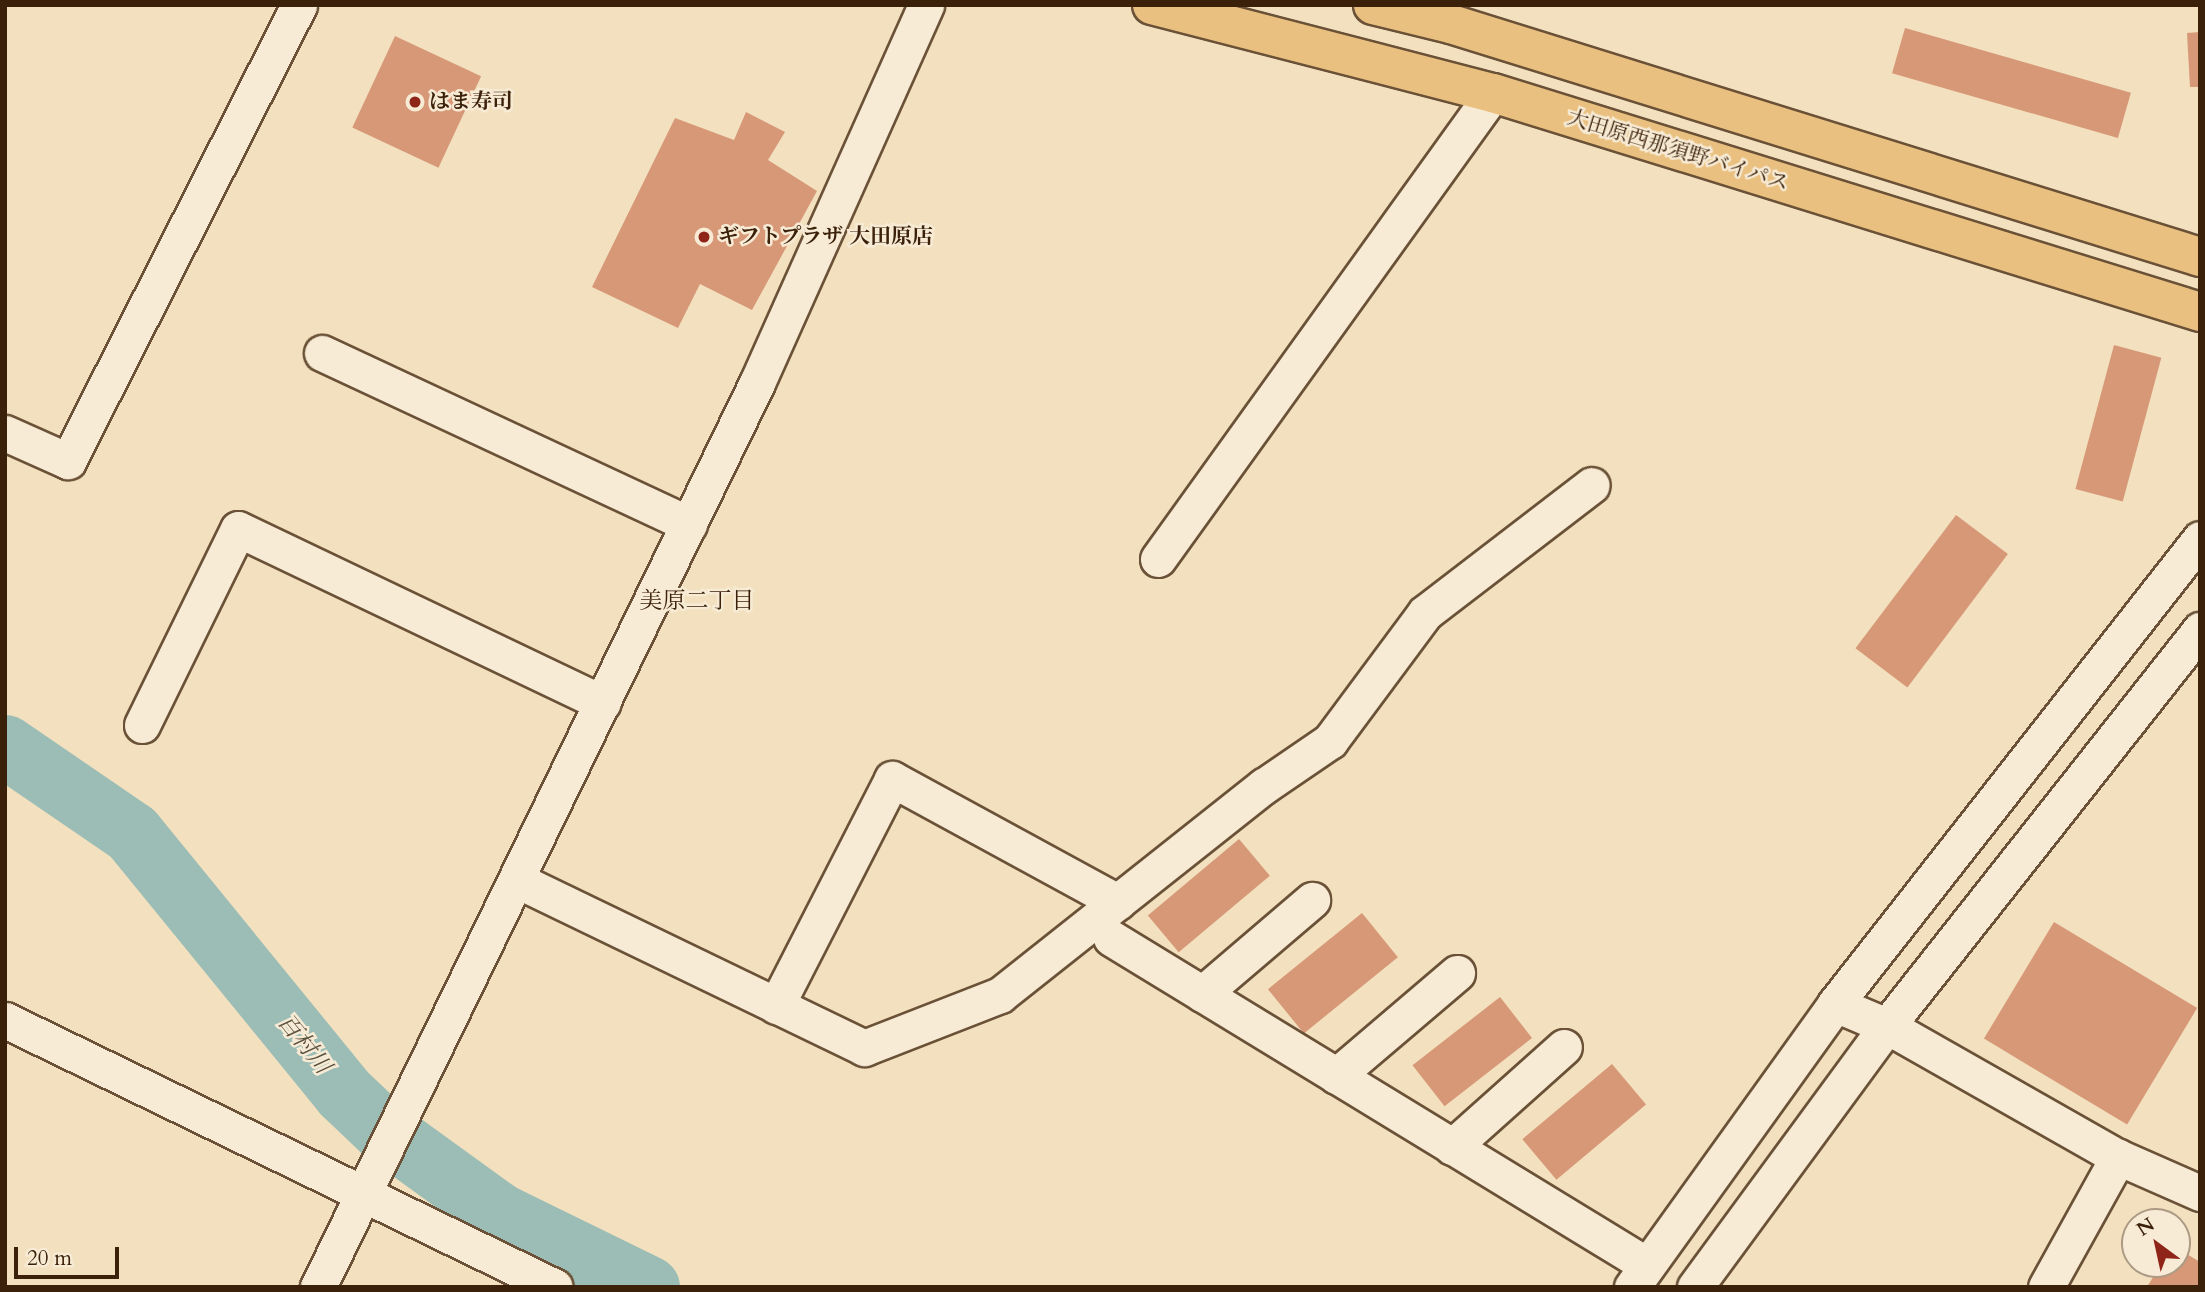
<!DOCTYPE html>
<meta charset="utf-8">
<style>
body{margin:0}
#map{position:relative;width:2205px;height:1292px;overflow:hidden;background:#f2e0be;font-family:Cardo,"Noto Serif JP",serif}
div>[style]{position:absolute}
.river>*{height:63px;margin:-31.5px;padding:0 31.5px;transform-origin:31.5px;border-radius:31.5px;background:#9cbdb6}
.building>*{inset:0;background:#d79878;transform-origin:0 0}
.roads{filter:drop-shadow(2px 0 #6a5137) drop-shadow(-2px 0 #6a5137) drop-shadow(0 2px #6a5137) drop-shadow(0 -2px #6a5137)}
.minor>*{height:35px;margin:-17.5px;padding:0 17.5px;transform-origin:17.5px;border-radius:17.5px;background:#f7ebd5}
.highway>*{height:38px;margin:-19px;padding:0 19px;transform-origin:19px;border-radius:19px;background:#e9c07f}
.dots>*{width:19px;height:19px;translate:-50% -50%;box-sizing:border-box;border:4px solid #f7ebd5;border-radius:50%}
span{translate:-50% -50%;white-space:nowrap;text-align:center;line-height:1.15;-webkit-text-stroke:5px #f7ebd5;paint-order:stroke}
.poi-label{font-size:21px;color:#3c210a;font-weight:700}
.left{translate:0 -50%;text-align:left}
.street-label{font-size:21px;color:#3c210a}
.neighbourhood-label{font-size:23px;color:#3c210a}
.water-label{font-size:23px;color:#59503e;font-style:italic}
.frame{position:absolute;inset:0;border:7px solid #3c210a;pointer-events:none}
.north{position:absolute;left:2121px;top:1208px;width:70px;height:70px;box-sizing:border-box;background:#f7ebd5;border:2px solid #ac9a84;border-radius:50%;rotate:327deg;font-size:19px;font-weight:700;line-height:28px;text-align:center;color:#3c210a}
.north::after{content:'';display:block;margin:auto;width:24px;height:32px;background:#8f2418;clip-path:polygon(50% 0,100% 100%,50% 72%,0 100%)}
.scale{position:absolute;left:14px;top:1247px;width:105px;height:32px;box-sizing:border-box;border:4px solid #3c210a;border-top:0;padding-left:9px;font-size:21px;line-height:24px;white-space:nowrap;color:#3c210a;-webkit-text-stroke:5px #f7ebd5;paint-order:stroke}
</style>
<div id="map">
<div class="river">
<i style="left:5px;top:746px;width:154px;rotate:34.4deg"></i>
<i style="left:132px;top:833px;width:335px;rotate:50.8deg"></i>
<i style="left:344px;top:1093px;width:54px;rotate:43.5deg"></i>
<i style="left:383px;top:1130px;width:143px;rotate:35.9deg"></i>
<i style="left:499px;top:1214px;width:166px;rotate:26.1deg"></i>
</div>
<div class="building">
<i style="left:1905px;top:28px;width:235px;height:47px;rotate:16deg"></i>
<i style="clip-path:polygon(2200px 32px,2200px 87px,2190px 87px,2187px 33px)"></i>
<i style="left:395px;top:36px;width:95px;height:101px;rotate:25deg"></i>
<i style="clip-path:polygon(746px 112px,785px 132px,768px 160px,817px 191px,752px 310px,700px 284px,678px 328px,592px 287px,675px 118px,734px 140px)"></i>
<i style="left:2114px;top:345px;width:49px;height:149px;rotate:15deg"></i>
<i style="left:1956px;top:515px;width:65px;height:167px;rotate:37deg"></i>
<i style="left:1239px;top:839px;width:48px;height:119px;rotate:50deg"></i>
<i style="left:1362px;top:913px;width:57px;height:121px;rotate:51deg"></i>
<i style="left:2054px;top:922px;width:167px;height:136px;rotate:31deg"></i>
<i style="left:1500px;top:997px;width:52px;height:111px;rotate:52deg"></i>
<i style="left:1612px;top:1064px;width:53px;height:117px;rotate:50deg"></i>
<i style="clip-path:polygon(2177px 1248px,2200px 1262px,2200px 1287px,2147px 1287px,2161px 1264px,2177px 1264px)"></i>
</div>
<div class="roads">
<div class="minor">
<i style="left:322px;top:353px;width:405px;rotate:25deg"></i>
<i style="left:5px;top:433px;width:69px;rotate:24deg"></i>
<i style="left:68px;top:461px;width:511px;rotate:-63.13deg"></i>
<i style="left:1158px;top:559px;width:574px;rotate:-54.29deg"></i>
<i style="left:142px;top:725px;width:218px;rotate:-63.9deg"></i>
<i style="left:238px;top:529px;width:404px;rotate:25.5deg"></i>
<i style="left:517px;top:880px;width:386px;rotate:25.8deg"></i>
<i style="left:864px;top:1048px;width:146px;rotate:-21.3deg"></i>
<i style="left:1000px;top:995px;width:337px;rotate:-38.4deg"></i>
<i style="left:1264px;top:786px;width:80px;rotate:-34.3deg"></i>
<i style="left:1330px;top:741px;width:159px;rotate:-53.4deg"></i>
<i style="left:1425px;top:613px;width:210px;rotate:-37.5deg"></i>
<i style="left:1111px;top:938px;width:628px;rotate:31.39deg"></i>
<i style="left:1202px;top:994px;width:145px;rotate:-40.5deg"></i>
<i style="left:1835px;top:1004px;width:56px;rotate:22.9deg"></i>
<i style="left:1887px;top:1026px;width:266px;rotate:29.6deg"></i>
<i style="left:2118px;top:1157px;width:90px;rotate:23.7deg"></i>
<i style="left:776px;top:1006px;width:255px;rotate:-62.9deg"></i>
<i style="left:892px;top:779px;width:257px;rotate:28.6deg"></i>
<i style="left:5px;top:1020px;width:611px;rotate:25.89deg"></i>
<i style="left:1336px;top:1076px;width:159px;rotate:-40.4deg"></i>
<i style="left:1452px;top:1147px;width:150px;rotate:-41.8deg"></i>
<i style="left:318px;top:1287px;width:1005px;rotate:-64.1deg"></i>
<i style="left:757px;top:383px;width:414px;rotate:-65.9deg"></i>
<i style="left:1632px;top:1287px;width:348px;rotate:-54.3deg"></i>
<i style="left:1835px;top:1004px;width:591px;rotate:-51.87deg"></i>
<i style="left:1695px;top:1287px;width:324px;rotate:-53.7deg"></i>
<i style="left:1887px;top:1026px;width:505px;rotate:-51.68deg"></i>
<i style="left:2046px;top:1287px;width:149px;rotate:-61deg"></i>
</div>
<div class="highway">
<i style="left:1152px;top:5px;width:352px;rotate:14.5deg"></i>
<i style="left:1493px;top:93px;width:740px;rotate:17.21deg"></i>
<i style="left:1373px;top:5px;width:80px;rotate:13.7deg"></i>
<i style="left:1451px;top:24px;width:784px;rotate:17.28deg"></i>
</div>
</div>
<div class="dots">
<i style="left:415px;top:102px;background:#8f2418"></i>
<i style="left:704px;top:237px;background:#8f2418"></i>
</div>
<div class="poi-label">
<span class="left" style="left:429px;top:102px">はま寿司</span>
<span class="left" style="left:718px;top:237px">ギフトプラザ 大田原店</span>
</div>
<div class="street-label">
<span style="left:1678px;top:151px;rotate:17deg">大田原西那須野バイパス</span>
</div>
<div class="neighbourhood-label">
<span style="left:697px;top:601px">美原二丁目</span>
</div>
<div class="water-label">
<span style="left:304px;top:1044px;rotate:51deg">百村川</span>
</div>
<div class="frame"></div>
<div class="north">N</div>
<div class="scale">20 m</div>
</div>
